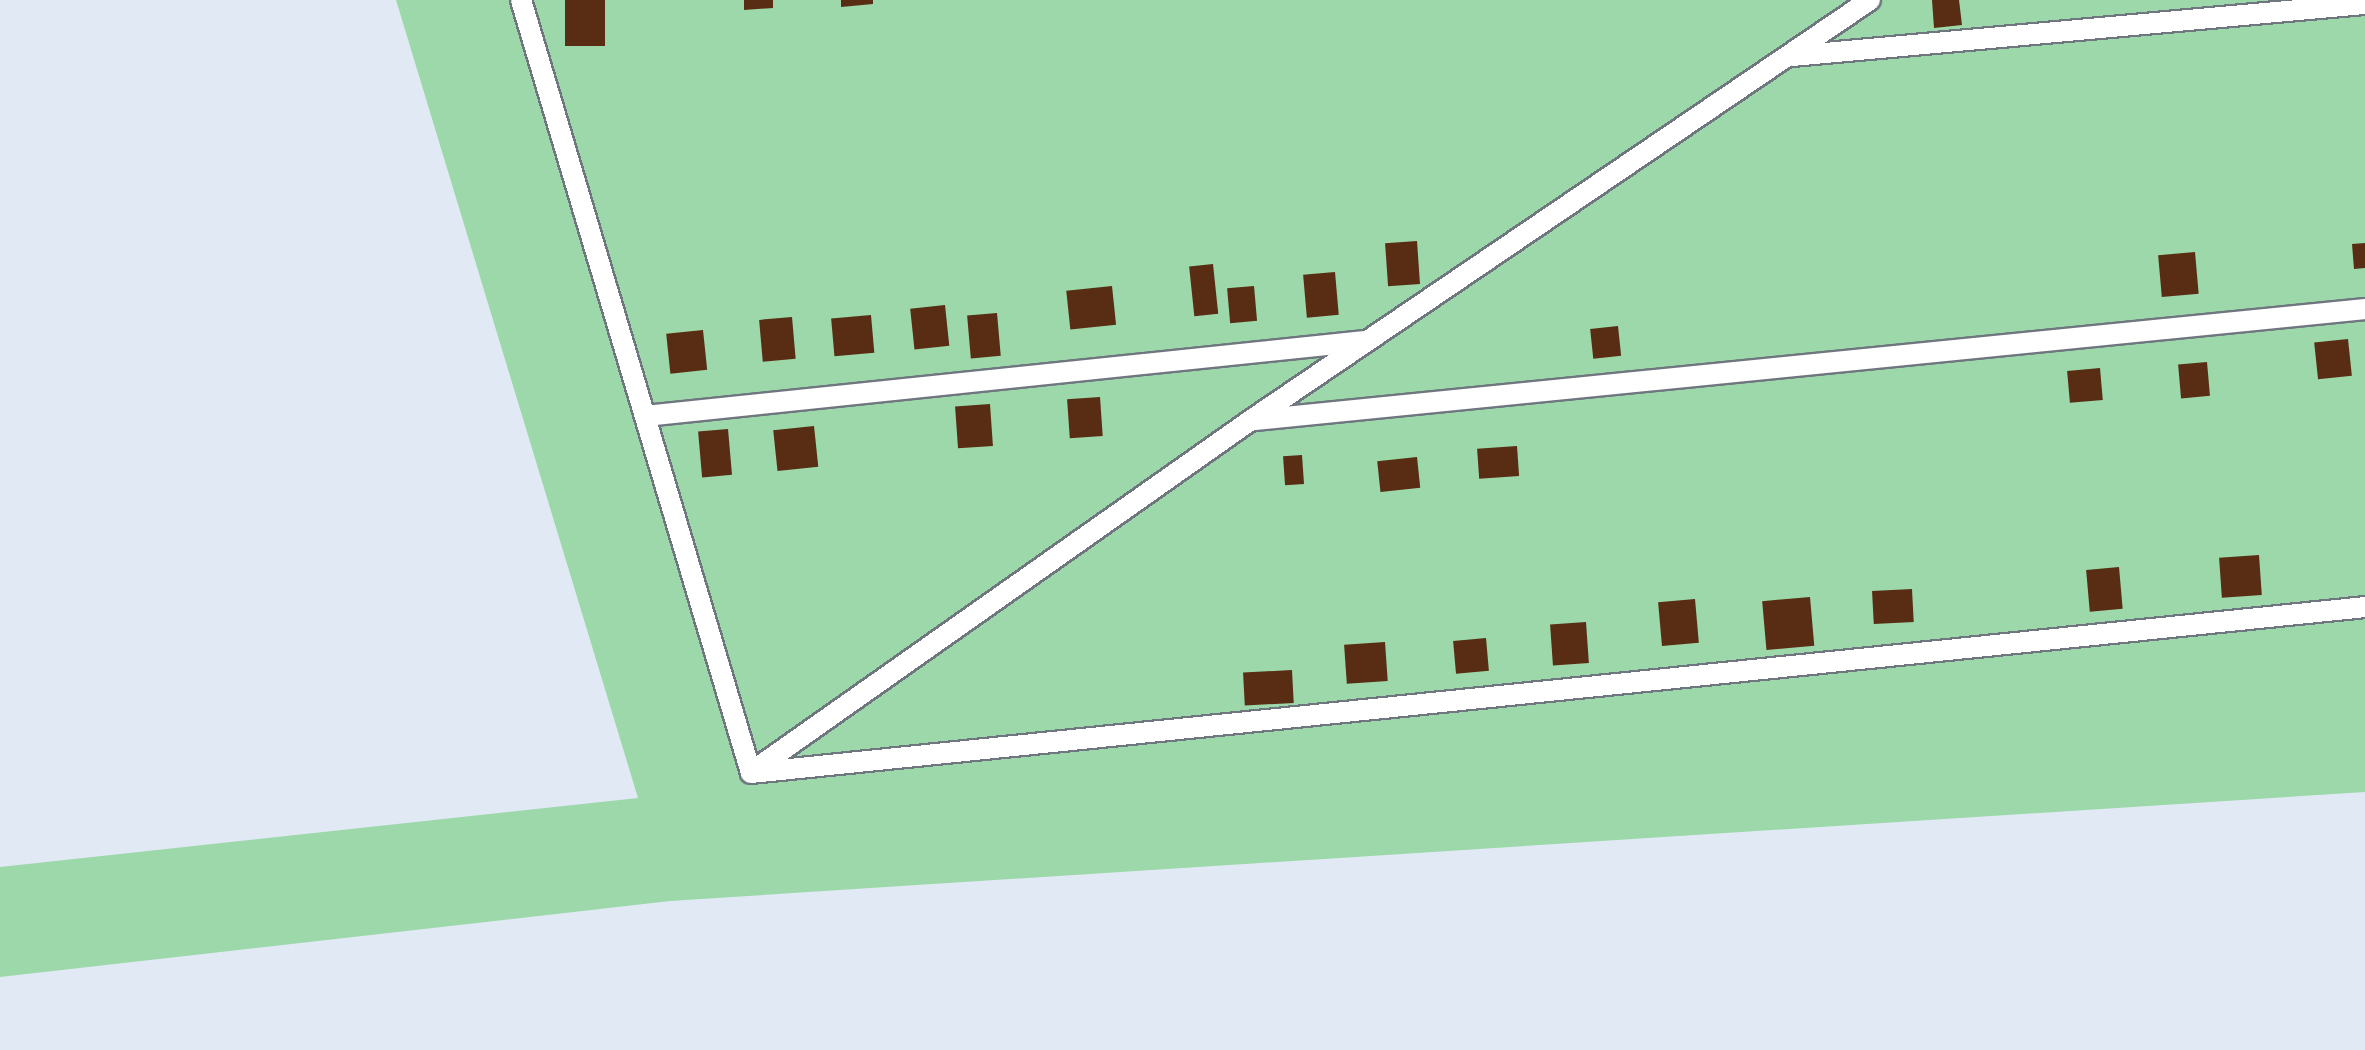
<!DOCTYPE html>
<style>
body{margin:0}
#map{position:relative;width:2365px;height:1050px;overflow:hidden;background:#e1eaf4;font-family:"Source Sans 3",sans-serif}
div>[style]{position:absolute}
.green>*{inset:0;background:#9cd8aa}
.building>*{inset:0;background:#582d13;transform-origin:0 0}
.roads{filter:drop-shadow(2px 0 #6f767f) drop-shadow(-2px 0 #6f767f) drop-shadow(0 2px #6f767f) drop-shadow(0 -2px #6f767f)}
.lane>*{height:20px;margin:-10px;padding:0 10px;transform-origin:10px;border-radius:10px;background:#fff}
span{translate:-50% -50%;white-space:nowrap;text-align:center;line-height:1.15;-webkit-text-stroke:8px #fff;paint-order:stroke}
</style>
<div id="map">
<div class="green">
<i style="clip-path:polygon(396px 0,2365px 0,2365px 792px,670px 901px,0 977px,0 867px,638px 798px)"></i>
</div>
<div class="building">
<i style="left:565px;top:0;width:40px;height:46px"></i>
<i style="clip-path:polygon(744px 0,773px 0,773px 8px,744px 10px)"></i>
<i style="clip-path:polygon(841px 0,873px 0,873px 4px,841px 7px)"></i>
<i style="clip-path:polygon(1932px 0,1959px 0,1962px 25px,1934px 28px)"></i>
<i style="left:1417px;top:241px;width:43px;height:32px;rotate:86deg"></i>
<i style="clip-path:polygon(2365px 243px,2365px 268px,2354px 269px,2352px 244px)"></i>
<i style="left:2195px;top:252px;width:42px;height:37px;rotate:85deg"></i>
<i style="left:1213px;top:264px;width:50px;height:24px;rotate:84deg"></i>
<i style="left:1335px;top:272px;width:43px;height:32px;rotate:85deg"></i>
<i style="left:1112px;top:286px;width:39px;height:46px;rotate:84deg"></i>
<i style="left:1254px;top:286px;width:35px;height:27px;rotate:85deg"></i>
<i style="left:945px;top:305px;width:41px;height:35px;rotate:84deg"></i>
<i style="left:997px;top:313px;width:43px;height:30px;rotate:85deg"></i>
<i style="left:871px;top:315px;width:38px;height:40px;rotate:85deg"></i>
<i style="left:792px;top:317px;width:42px;height:33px;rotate:85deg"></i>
<i style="left:1618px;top:326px;width:30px;height:28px;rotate:84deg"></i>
<i style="left:703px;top:330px;width:40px;height:37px;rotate:84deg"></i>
<i style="left:2348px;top:339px;width:37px;height:34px;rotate:84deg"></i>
<i style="left:2207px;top:362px;width:34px;height:29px;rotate:85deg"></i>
<i style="left:2100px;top:368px;width:32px;height:33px;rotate:85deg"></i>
<i style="left:1100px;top:397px;width:39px;height:33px;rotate:86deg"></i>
<i style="left:990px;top:404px;width:42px;height:35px;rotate:86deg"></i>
<i style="left:814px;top:426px;width:41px;height:41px;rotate:84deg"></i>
<i style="left:728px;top:429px;width:46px;height:30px;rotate:85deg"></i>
<i style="left:1517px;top:446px;width:30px;height:40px;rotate:86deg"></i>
<i style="left:1302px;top:455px;width:29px;height:19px;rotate:86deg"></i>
<i style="left:1417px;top:457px;width:31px;height:40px;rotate:84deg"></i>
<i style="left:2259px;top:555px;width:40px;height:40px;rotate:86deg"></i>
<i style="left:2119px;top:567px;width:42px;height:33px;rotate:85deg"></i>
<i style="left:1912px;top:589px;width:33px;height:40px;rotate:87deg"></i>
<i style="left:1810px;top:597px;width:49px;height:48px;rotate:85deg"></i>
<i style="left:1695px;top:599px;width:44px;height:37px;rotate:85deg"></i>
<i style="left:1586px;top:622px;width:41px;height:36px;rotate:86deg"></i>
<i style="left:1486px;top:638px;width:33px;height:33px;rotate:85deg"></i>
<i style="left:1385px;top:642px;width:39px;height:41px;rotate:86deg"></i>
<i style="left:1292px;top:670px;width:33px;height:49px;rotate:87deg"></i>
</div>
<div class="roads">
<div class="lane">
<i style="left:521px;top:0;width:806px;rotate:73.43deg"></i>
<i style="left:1792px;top:56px;width:575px;rotate:-5.19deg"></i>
<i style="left:645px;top:416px;width:724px;rotate:-5.95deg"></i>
<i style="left:1255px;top:420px;width:1116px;rotate:-5.71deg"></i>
<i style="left:754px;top:770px;width:608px;rotate:-35.15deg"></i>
<i style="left:1251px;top:420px;width:748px;rotate:-34.16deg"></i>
<i style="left:751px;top:773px;width:1623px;rotate:-5.87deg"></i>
</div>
</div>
</div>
